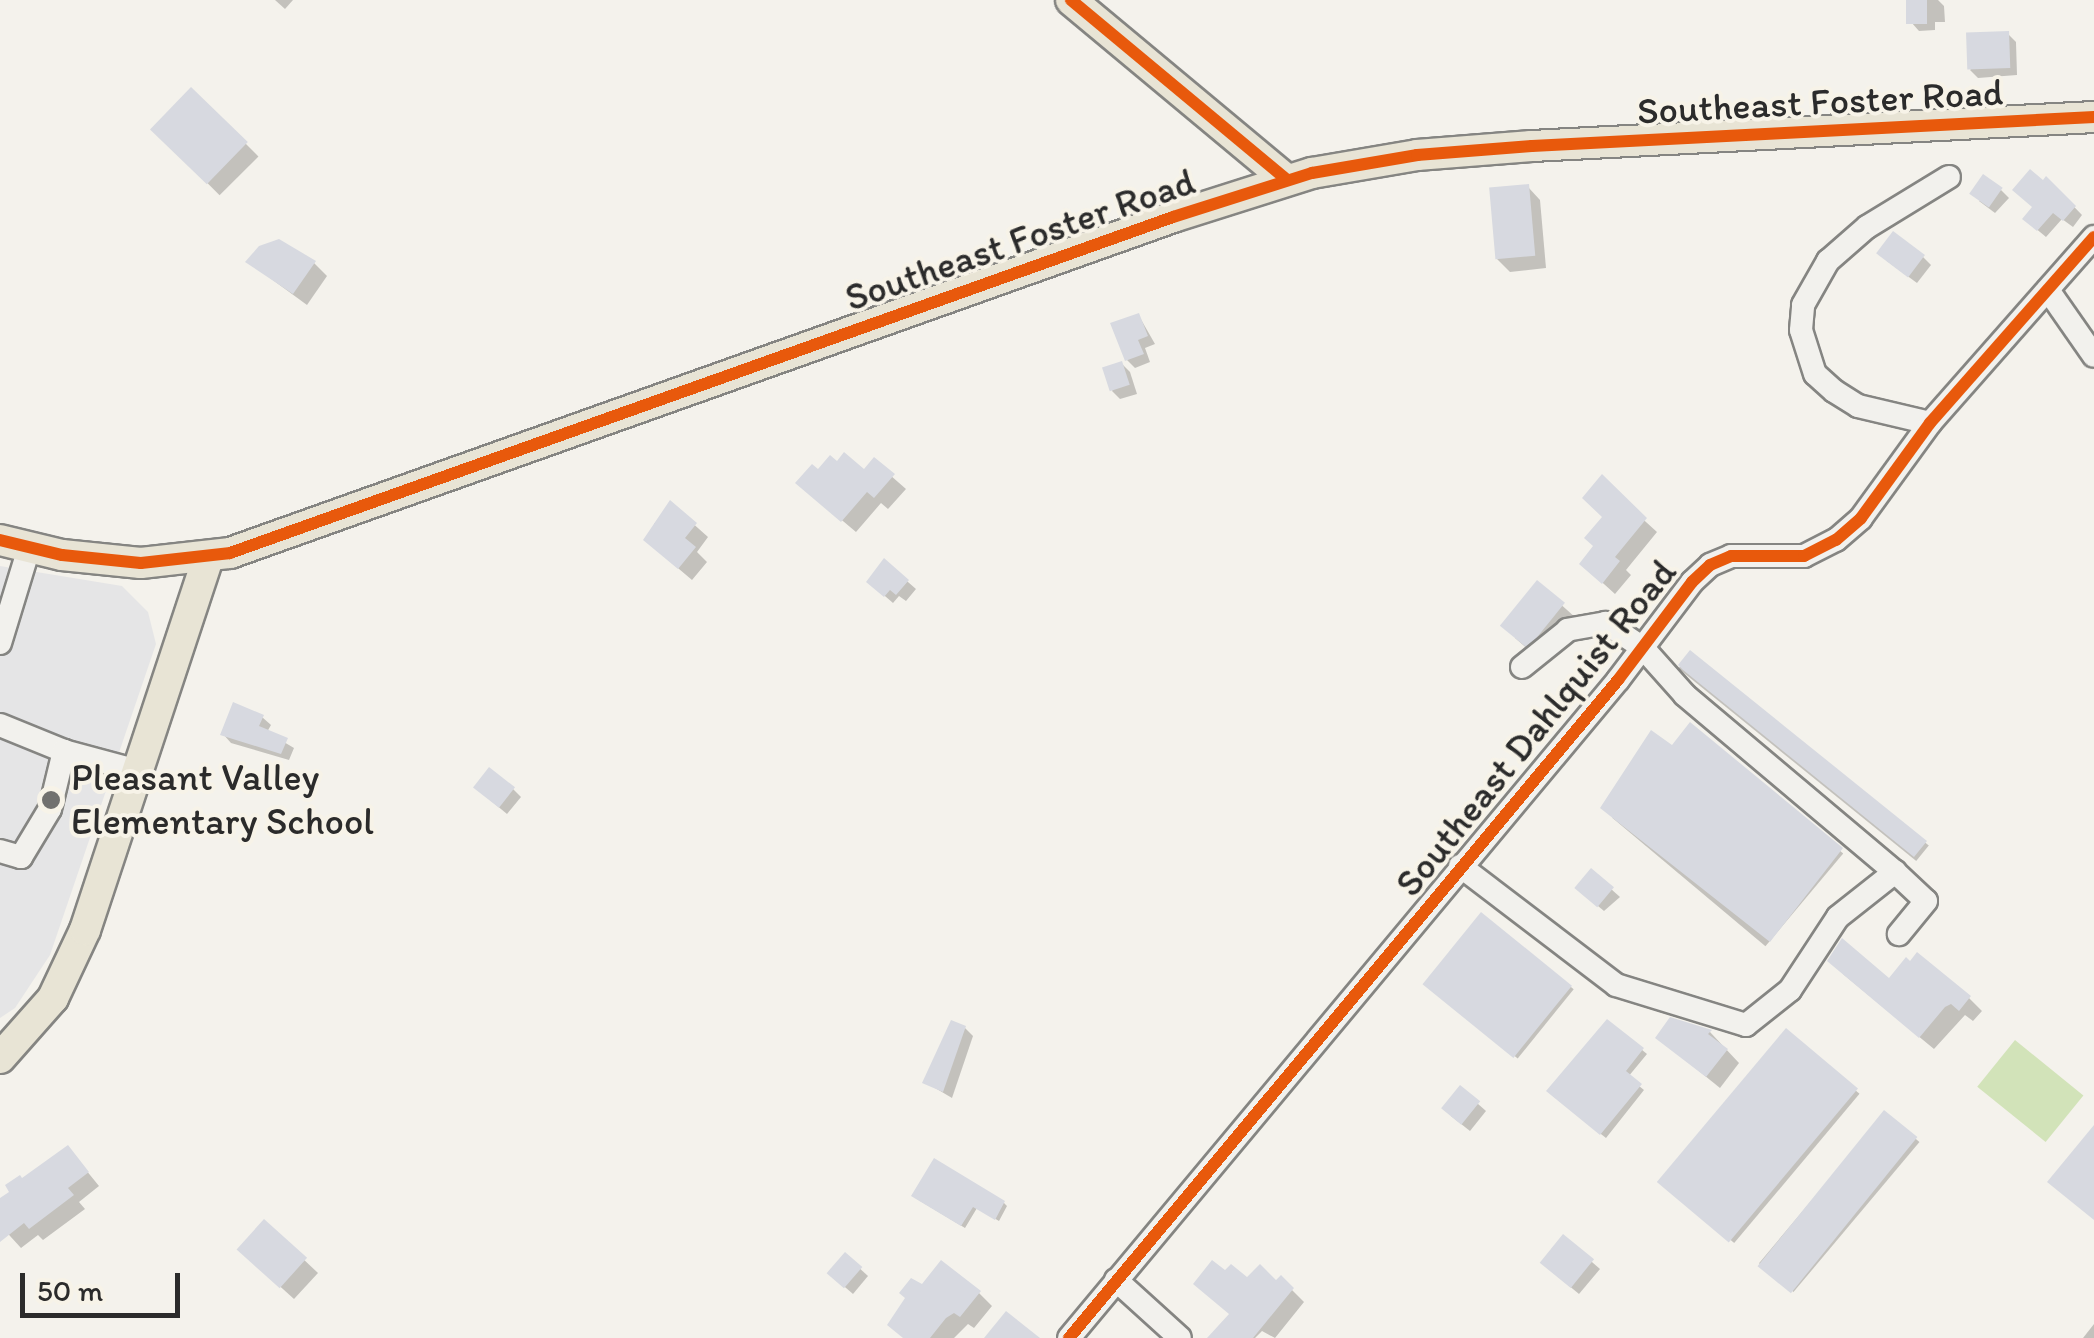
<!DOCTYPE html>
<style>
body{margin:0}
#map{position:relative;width:2094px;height:1338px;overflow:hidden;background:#f4f2ec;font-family:Itim,sans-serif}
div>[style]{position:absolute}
.built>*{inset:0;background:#e5e5e6}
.green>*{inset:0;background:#d2e3b9;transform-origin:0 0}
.shadow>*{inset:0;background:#0003;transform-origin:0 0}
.building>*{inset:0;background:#d7d9e0;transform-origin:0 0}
.roads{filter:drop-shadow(2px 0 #858582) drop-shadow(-2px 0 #858582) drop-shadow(0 2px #858582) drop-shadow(0 -2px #858582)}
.minor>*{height:22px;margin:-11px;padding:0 11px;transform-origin:11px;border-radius:11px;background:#f2f1ed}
.major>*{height:30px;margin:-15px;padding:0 15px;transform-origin:15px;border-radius:15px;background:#e8e4d5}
.cycleway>*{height:12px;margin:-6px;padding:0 6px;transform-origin:6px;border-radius:6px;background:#e8590c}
.dots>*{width:28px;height:28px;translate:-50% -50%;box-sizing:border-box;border:5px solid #f7f3e8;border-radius:50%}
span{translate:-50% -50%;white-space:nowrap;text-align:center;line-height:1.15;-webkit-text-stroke:8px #f7f3e8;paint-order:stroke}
.street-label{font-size:38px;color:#2b2b2b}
.poi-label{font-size:38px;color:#2b2b2b}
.left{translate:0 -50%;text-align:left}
.scale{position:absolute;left:20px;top:1273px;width:160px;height:45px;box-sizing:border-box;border:5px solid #2b2b2b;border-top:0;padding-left:12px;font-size:30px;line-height:35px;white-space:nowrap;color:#2b2b2b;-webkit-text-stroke:8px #f7f3e8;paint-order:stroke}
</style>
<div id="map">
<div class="built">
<i style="clip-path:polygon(0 566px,122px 586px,148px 612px,156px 644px,50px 955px,15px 1008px,0 1018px)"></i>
</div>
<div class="green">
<i style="left:2015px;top:1040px;width:88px;height:60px;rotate:39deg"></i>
</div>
<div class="shadow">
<i style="clip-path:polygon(275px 0,293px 0,285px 9px)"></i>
<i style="clip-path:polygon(1909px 0,1938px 0,1944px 6px,1945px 22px,1935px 22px,1935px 30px,1919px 31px,1911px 22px)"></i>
<i style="clip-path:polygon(2008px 34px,2016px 42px,2017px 75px,1978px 78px,1970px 70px)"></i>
<i style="left:192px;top:90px;width:94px;height:55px;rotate:45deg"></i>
<i style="clip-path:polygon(2047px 179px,2082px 215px,2073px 227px,2062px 219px,2046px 237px,2034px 227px,2035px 208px)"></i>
<i style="clip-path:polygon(1528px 187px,1540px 200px,1546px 268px,1510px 272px,1497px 259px)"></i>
<i style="clip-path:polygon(2001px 190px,2009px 198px,1995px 213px,1979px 201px)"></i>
<i style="clip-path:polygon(1923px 257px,1931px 265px,1917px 283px,1887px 261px)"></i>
<i style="clip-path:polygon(248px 262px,314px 263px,327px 276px,307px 305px)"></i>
<i style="clip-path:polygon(1139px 316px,1155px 344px,1145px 348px,1150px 362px,1135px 368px,1127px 360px)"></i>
<i style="clip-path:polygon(1122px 364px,1130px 372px,1137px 394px,1120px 399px,1112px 391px)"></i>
<i style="clip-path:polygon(874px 461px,906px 489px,888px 509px,881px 503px,856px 532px,812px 495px,864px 473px)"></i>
<i style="clip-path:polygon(1624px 502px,1657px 532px,1626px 570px,1631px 575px,1615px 594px,1594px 575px,1596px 546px,1605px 517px)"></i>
<i style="clip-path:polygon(671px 504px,708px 537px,697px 552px,707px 562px,692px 580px,659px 552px,654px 524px)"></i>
<i style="clip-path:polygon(885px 562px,916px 589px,906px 601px,899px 596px,893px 603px,878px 590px)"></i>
<i style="clip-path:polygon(1538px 584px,1576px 618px,1538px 658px,1515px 638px)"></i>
<i style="left:1691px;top:653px;width:306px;height:20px;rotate:39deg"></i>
<i style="clip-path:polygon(262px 717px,271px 725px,267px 732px,294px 748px,289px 760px,231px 743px,223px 734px)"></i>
<i style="left:1690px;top:725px;width:200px;height:121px;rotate:40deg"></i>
<i style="clip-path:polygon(513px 789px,521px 797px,507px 814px,484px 795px)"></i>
<i style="clip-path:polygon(1592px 872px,1620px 897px,1604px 911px,1586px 896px)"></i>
<i style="left:1482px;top:915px;width:118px;height:89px;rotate:39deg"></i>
<i style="clip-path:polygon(1843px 974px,1969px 998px,1982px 1011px,1973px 1021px,1965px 1015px,1934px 1049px)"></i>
<i style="clip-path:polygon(1671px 1020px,1710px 1032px,1739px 1063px,1720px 1088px,1658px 1038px)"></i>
<i style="clip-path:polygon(1608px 1022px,1647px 1054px,1628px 1077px,1644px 1090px,1606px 1138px,1553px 1096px)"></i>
<i style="clip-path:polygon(965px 1028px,973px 1036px,952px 1098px,925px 1082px)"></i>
<i style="left:1786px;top:1032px;width:96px;height:195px;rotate:40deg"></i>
<i style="clip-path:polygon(1460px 1088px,1486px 1111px,1470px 1131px,1451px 1116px)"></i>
<i style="left:1885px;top:1113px;width:45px;height:196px;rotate:40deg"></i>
<i style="clip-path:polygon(68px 1148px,99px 1186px,79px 1202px,85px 1209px,43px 1240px,38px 1235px,21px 1248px,0 1225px,0 1208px,23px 1181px)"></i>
<i style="clip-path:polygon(917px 1199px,1004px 1203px,1007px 1206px,999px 1221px,977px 1208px,965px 1228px)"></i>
<i style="clip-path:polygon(264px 1222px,318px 1273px,294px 1299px,252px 1261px)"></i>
<i style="clip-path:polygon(1563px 1237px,1600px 1269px,1579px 1294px,1550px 1270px)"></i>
<i style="clip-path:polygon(845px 1255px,868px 1276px,853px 1294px,838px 1281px)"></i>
<i style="clip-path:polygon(1225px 1274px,1276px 1284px,1281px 1279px,1304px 1302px,1275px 1338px,1262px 1331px,1255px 1338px,1217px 1338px,1232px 1315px)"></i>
<i style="clip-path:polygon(923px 1288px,979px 1293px,992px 1306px,974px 1328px,968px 1324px,954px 1338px,903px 1338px)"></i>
<i style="clip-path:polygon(2094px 1324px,2094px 1338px,2083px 1338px)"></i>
</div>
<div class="building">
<i style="left:1906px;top:0;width:21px;height:24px"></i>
<i style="left:2009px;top:31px;width:37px;height:43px;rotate:88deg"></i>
<i style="left:191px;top:87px;width:79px;height:59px;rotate:44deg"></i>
<i style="clip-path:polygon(2030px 169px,2043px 180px,2046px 176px,2076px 206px,2063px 221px,2053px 213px,2037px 231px,2022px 219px,2032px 207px,2012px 190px)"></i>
<i style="left:1983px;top:174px;width:24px;height:24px;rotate:35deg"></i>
<i style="left:1529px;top:184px;width:72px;height:40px;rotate:85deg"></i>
<i style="left:1893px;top:231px;width:40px;height:28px;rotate:37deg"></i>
<i style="clip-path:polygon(279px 239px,316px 261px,293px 294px,245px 262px,259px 246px)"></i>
<i style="clip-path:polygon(1139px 313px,1148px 336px,1138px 340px,1144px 354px,1125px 361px,1110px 323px)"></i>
<i style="left:1122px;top:361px;width:25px;height:21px;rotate:72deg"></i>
<i style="clip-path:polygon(844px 452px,864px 469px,874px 457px,895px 474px,874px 498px,867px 492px,841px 522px,795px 483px,812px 464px,818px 469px,830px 455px,837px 461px)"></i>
<i style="clip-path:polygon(1602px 474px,1647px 518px,1615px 557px,1620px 561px,1602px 584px,1579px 564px,1593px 546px,1584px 538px,1602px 517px,1582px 498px)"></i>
<i style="clip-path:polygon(670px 500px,697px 523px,685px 538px,696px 547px,678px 569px,643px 540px)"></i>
<i style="clip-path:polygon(884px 558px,909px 580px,896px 595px,890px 590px,884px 597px,866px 582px)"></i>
<i style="left:1537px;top:580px;width:36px;height:59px;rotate:39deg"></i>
<i style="clip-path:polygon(1690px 650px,1927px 841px,1914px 857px,1683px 670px,1678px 665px)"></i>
<i style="clip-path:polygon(233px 702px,264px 715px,259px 726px,288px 738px,281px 754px,220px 735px)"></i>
<i style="clip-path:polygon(1690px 722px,1843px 848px,1770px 942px,1600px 808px,1651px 730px,1672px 745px)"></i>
<i style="left:489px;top:767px;width:33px;height:26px;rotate:38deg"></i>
<i style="left:1591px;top:868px;width:30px;height:26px;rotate:40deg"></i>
<i style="left:1481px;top:912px;width:117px;height:93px;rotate:39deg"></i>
<i style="clip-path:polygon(1842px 938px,1889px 978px,1906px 957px,1910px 961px,1917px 952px,1971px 996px,1959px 1011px,1951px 1004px,1945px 1007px,1919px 1038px,1827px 961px)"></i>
<i style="clip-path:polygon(1670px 1017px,1712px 1030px,1708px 1034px,1728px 1049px,1706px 1077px,1655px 1038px)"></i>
<i style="clip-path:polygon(1607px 1019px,1644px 1048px,1626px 1071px,1642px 1084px,1600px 1135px,1546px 1091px)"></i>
<i style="clip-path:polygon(951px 1020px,966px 1026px,943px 1092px,922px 1083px)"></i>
<i style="left:1786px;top:1028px;width:94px;height:201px;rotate:40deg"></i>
<i style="left:1460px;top:1085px;width:26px;height:30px;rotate:39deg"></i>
<i style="left:1884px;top:1110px;width:43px;height:201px;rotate:39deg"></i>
<i style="clip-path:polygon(2094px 1125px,2094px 1220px,2047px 1182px)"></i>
<i style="clip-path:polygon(68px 1145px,89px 1172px,68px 1188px,74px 1195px,29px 1229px,24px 1223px,0 1242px,0 1198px,9px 1192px,5px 1185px,20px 1175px,22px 1178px)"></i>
<i style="clip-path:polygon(934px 1158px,1005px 1201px,995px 1220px,973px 1207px,961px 1226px,911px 1196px)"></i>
<i style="left:264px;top:1219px;width:58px;height:41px;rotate:42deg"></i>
<i style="left:1563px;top:1234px;width:40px;height:37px;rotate:39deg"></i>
<i style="left:845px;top:1252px;width:23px;height:28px;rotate:41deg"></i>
<i style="clip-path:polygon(941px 1260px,981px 1291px,960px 1317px,954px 1313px,946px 1318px,930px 1338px,903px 1338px,887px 1325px,905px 1298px,899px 1293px,911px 1278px,922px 1284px)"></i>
<i style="clip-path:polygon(1212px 1260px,1225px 1270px,1231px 1264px,1247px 1277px,1260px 1264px,1276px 1280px,1281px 1275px,1294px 1288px,1253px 1338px,1207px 1338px,1229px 1314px,1193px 1284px)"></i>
<i style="clip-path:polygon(1006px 1311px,1040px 1338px,984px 1338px)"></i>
</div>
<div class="roads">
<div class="minor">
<i style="left:2048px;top:290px;width:80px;rotate:55.1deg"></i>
<i style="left:1930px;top:423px;width:74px;rotate:-166.7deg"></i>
<i style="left:1858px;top:406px;width:28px;rotate:-148deg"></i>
<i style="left:1834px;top:391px;width:25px;rotate:-138deg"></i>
<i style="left:1815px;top:374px;width:46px;rotate:-107.7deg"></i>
<i style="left:1801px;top:330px;width:25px;rotate:-85deg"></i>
<i style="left:1803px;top:305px;width:51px;rotate:-60.4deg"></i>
<i style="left:1828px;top:261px;width:52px;rotate:-41.1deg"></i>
<i style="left:1867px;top:227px;width:96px;rotate:-31.4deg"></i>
<i style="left:0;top:643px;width:99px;rotate:-73deg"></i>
<i style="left:0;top:725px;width:69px;rotate:22.1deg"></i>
<i style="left:64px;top:751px;width:77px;rotate:15.1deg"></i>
<i style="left:0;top:851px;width:22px;rotate:16deg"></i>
<i style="left:21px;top:857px;width:56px;rotate:-58.9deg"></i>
<i style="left:50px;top:809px;width:60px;rotate:-76.4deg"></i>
<i style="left:1460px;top:866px;width:196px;rotate:37.3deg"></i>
<i style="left:1616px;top:985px;width:136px;rotate:17.1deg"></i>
<i style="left:1746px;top:1025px;width:56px;rotate:-38.5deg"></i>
<i style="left:1790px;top:990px;width:87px;rotate:-56.7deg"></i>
<i style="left:1838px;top:917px;width:73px;rotate:-38.3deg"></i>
<i style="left:1895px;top:872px;width:275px;rotate:-139.9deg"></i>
<i style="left:1685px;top:695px;width:63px;rotate:-131.8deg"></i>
<i style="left:1643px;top:648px;width:45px;rotate:-146deg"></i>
<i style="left:1606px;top:623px;width:39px;rotate:170deg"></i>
<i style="left:1568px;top:630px;width:59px;rotate:141.2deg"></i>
<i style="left:1895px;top:872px;width:42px;rotate:43.1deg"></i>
<i style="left:1926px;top:901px;width:43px;rotate:129.3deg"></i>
<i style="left:1116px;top:1280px;width:86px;rotate:42.2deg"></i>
<i style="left:1069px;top:1338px;width:857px;rotate:-50.16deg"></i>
<i style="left:1618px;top:680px;width:123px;rotate:-52.9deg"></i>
<i style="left:1692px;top:582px;width:25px;rotate:-43deg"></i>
<i style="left:1710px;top:565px;width:23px;rotate:-23deg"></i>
<i style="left:1731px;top:556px;width:73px"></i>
<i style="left:1804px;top:556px;width:36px;rotate:-27deg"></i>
<i style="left:1836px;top:540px;width:33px;rotate:-41deg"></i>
<i style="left:1861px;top:518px;width:117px;rotate:-54deg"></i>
<i style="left:1930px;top:423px;width:248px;rotate:-48.6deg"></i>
</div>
<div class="major">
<i style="left:1071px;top:0;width:281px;rotate:39.8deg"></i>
<i style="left:0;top:540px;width:64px;rotate:13.6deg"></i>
<i style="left:62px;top:555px;width:79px;rotate:5.8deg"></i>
<i style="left:141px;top:563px;width:90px;rotate:-6.4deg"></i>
<i style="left:230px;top:553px;width:1001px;rotate:-19.61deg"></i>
<i style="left:1173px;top:217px;width:146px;rotate:-17.6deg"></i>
<i style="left:1312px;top:173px;width:107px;rotate:-9.7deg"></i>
<i style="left:1417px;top:155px;width:115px;rotate:-4.5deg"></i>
<i style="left:1532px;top:146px;width:563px;rotate:-2.95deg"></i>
<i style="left:0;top:1058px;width:80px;rotate:-48.5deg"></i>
<i style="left:53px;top:998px;width:75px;rotate:-64.8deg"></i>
<i style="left:85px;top:930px;width:391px;rotate:-71.7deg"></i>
</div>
</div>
<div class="cycleway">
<i style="left:1071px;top:0;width:281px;rotate:39.8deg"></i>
<i style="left:0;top:540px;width:64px;rotate:13.6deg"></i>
<i style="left:62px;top:555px;width:79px;rotate:5.8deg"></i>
<i style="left:141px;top:563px;width:90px;rotate:-6.4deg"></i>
<i style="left:230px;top:553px;width:1001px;rotate:-19.61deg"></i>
<i style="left:1173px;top:217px;width:146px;rotate:-17.6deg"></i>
<i style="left:1312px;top:173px;width:107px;rotate:-9.7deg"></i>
<i style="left:1417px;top:155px;width:115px;rotate:-4.5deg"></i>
<i style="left:1532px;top:146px;width:563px;rotate:-2.95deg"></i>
<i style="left:1069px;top:1338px;width:857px;rotate:-50.16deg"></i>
<i style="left:1618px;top:680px;width:123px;rotate:-52.9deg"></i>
<i style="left:1692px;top:582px;width:25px;rotate:-43deg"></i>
<i style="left:1710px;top:565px;width:23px;rotate:-23deg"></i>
<i style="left:1731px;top:556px;width:73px"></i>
<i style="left:1804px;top:556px;width:36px;rotate:-27deg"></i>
<i style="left:1836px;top:540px;width:33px;rotate:-41deg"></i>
<i style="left:1861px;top:518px;width:117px;rotate:-54deg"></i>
<i style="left:1930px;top:423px;width:248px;rotate:-48.6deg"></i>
</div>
<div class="dots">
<i style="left:51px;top:800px;background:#71716f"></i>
</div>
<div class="street-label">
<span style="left:1820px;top:102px;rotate:-3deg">Southeast Foster Road</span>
<span style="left:1020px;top:240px;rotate:-19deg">Southeast Foster Road</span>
<span style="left:1536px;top:728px;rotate:-51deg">Southeast Dahlquist Road</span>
</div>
<div class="poi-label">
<span class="left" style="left:71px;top:800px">Pleasant Valley<br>Elementary School</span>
</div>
<div class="scale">50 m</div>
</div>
